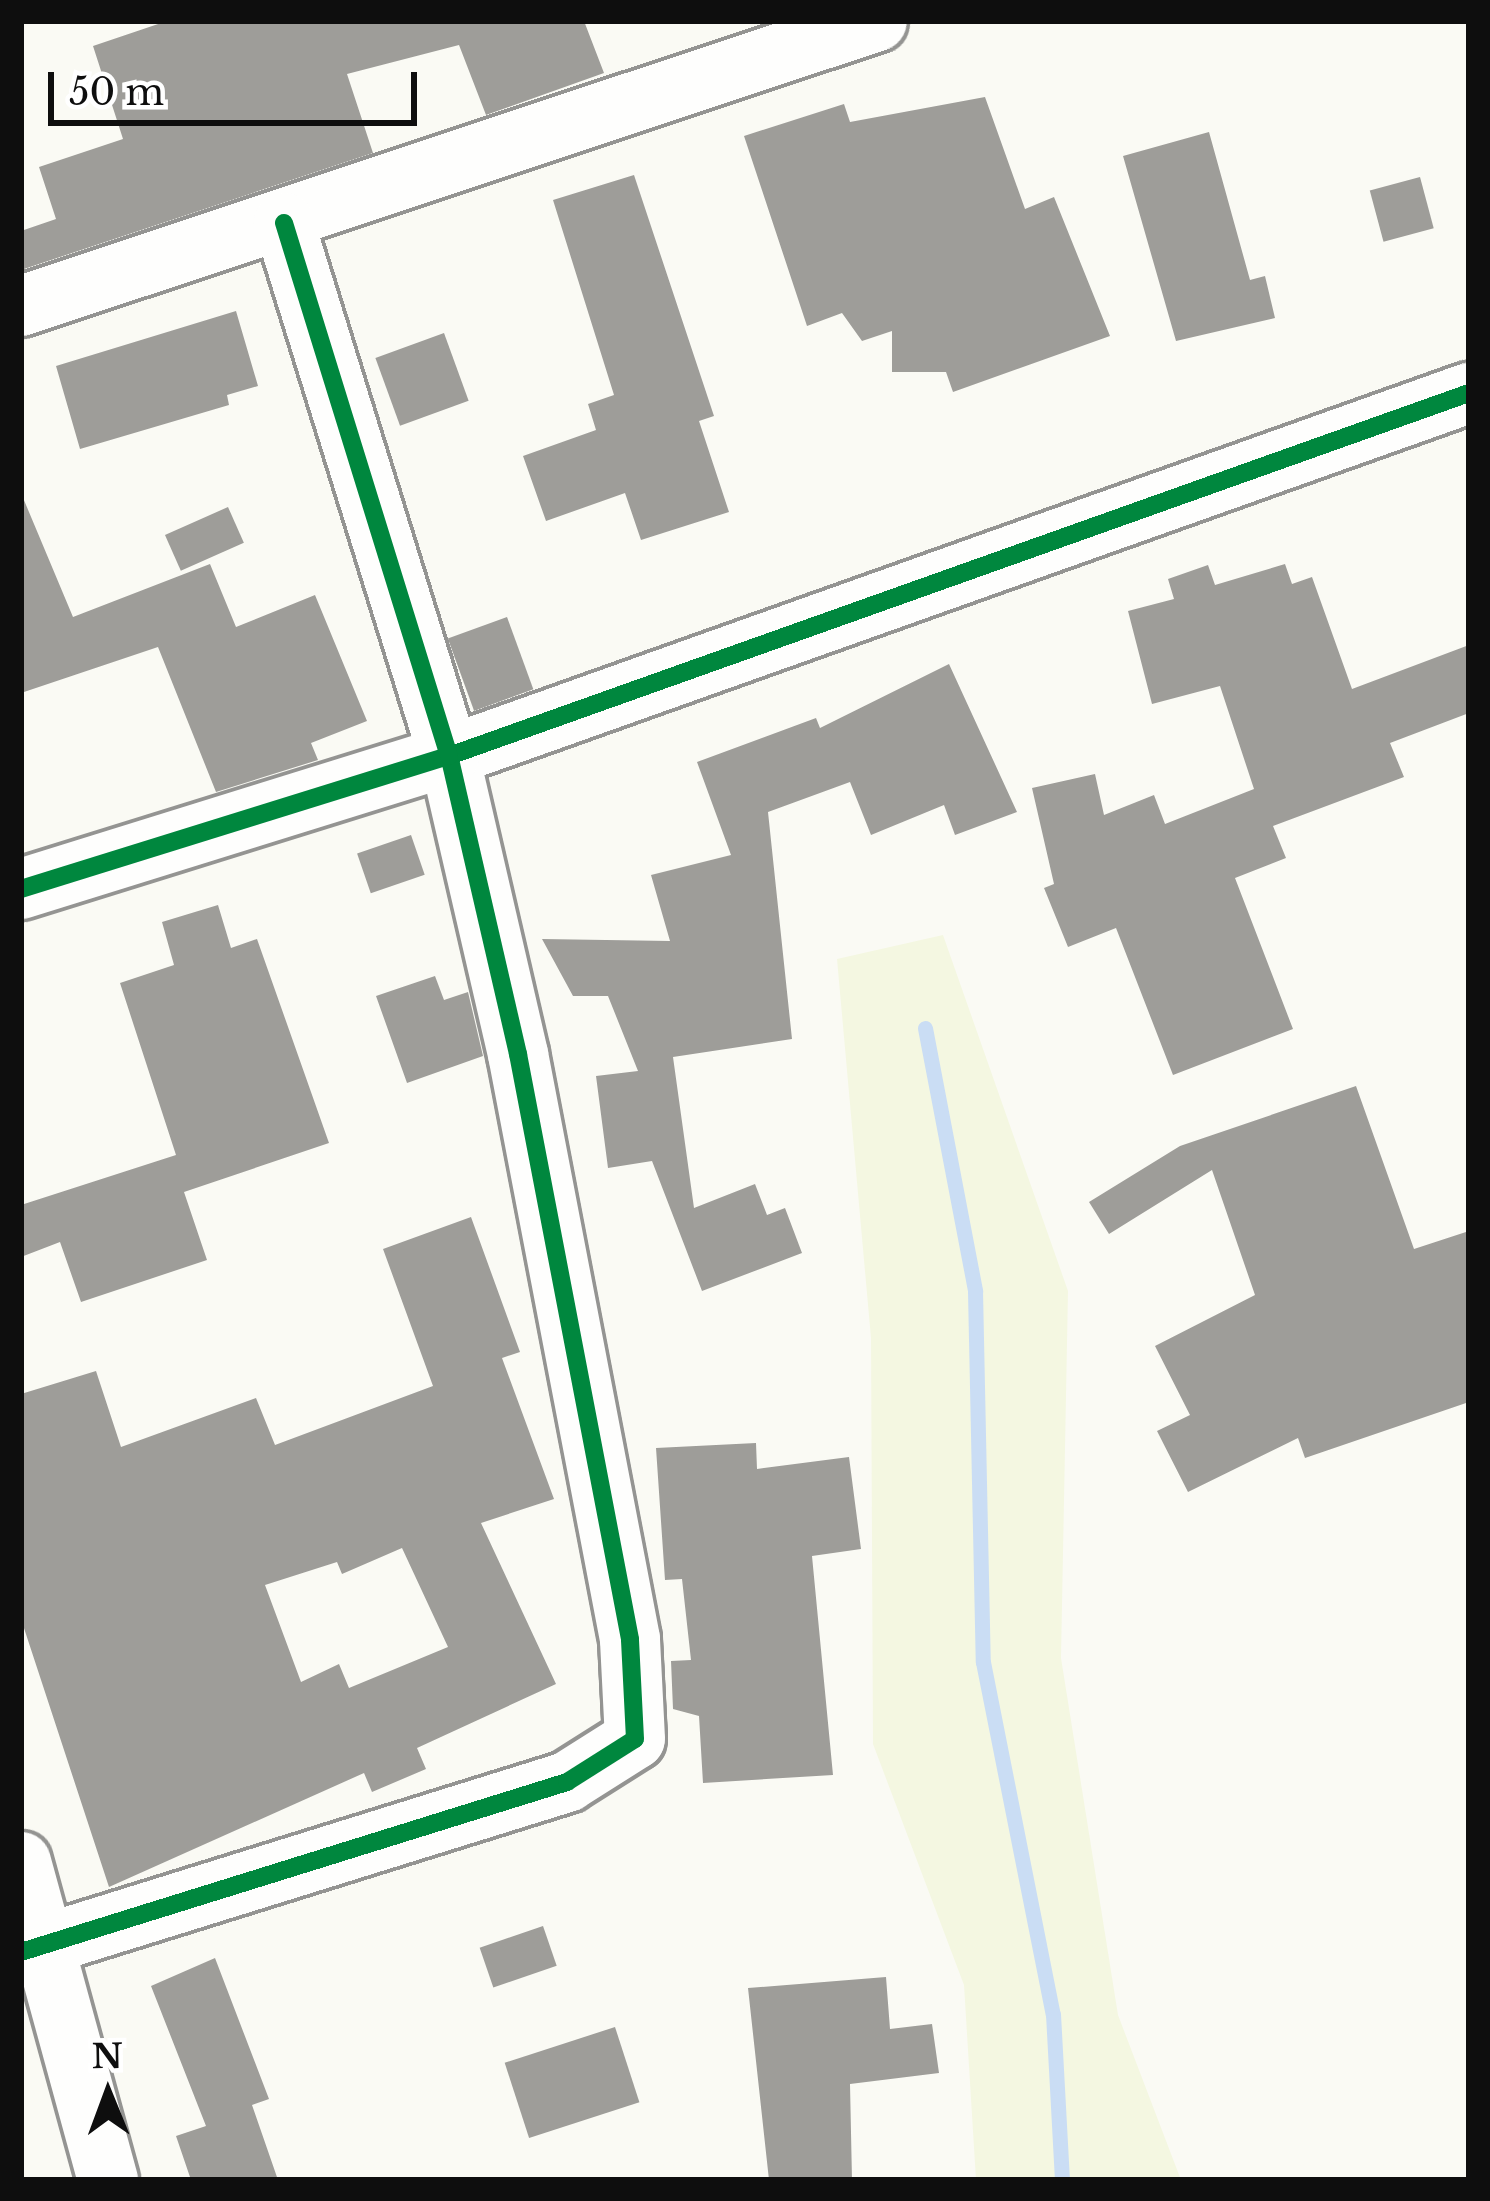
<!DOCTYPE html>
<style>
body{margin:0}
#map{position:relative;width:1490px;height:2201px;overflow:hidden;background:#fafaf4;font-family:"Libre Baskerville",serif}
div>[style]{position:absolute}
.farmland>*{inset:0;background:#f4f7e1}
.stream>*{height:15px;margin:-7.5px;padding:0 7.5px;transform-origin:7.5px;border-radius:7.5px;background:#caddf4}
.building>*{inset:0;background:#9e9d99;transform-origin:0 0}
.roads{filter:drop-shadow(3px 0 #949492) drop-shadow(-3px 0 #949492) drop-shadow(0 3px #949492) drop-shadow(0 -3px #949492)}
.minor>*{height:60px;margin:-30px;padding:0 30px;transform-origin:30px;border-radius:30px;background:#fefefd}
.cycleway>*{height:18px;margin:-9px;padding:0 9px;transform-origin:9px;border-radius:9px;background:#00873e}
span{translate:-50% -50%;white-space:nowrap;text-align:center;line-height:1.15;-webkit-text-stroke:12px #fff;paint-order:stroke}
.frame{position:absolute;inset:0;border:24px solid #0e0e0e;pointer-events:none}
.north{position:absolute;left:48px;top:2033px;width:120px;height:120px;-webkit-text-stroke:9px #fff;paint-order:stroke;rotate:359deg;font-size:33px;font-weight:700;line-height:48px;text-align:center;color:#0e0e0e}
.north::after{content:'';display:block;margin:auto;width:42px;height:54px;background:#0e0e0e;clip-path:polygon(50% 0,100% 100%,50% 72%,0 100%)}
.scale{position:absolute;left:48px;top:72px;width:369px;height:54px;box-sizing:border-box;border:6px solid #0e0e0e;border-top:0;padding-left:15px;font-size:36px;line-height:42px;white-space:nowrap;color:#0e0e0e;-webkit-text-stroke:9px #fff;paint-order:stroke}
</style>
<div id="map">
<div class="farmland">
<i style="clip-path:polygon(943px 935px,1068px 1291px,1061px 1658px,1118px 2015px,1181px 2180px,976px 2180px,964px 1985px,873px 1744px,871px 1338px,837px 959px)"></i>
</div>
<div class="stream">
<i style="left:925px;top:1028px;width:268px;rotate:79.2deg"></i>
<i style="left:975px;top:1291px;width:371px;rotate:88.8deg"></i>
<i style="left:983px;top:1662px;width:359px;rotate:78.8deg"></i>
<i style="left:1053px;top:2014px;width:166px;rotate:86.9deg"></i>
</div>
<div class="building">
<i style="clip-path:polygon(167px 21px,584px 21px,604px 73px,486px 115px,459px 45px,347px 74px,373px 153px,21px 270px,21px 231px,56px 219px,39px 167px,123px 139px,93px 46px)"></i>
<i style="clip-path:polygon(985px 97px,1025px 209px,1054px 197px,1110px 336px,953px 392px,946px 372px,892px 372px,892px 331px,862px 341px,842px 313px,807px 326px,744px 136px,844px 104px,850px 122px)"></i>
<i style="clip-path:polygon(1209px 132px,1250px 280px,1265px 276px,1275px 318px,1176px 341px,1123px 156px)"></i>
<i style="clip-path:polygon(634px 175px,714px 416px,699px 421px,729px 512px,641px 540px,625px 493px,546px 521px,523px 456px,596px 430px,588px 404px,614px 395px,553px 200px)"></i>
<i style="left:1420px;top:177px;width:53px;height:52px;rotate:75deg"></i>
<i style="clip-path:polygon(236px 311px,258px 386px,227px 395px,229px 405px,80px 449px,56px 366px)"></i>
<i style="left:444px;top:333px;width:72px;height:73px;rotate:70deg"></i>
<i style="clip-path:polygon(21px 493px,73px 617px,210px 564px,236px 627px,315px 595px,367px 721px,311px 743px,318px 760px,216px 792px,158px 647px,21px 693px)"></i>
<i style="left:228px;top:507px;width:39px;height:69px;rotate:66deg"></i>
<i style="clip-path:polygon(1285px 564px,1292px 584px,1312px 577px,1352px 689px,1469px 645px,1469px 713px,1390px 743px,1404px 777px,1273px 826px,1286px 858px,1235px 878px,1293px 1029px,1173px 1075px,1116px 928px,1068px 947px,1044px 888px,1054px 884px,1032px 788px,1095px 774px,1104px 815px,1154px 795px,1165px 824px,1254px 789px,1220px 686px,1152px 704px,1128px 611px,1174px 599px,1168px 579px,1208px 565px,1215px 585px)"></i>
<i style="left:507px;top:617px;width:77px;height:63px;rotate:70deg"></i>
<i style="clip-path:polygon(949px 664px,1017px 812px,955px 835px,944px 805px,871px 835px,850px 782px,768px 812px,792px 1039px,673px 1057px,694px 1208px,755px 1184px,767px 1215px,785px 1208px,802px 1253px,702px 1291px,652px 1161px,608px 1168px,596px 1076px,638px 1071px,608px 996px,573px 996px,542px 939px,670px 941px,651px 875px,731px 855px,697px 762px,816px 718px,820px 728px)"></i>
<i style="left:411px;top:835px;width:42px;height:57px;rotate:71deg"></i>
<i style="clip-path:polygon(218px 905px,231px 948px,257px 939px,329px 1143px,184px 1192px,207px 1260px,81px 1302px,60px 1242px,21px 1257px,21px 1205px,176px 1155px,120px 983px,174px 965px,162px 922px)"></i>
<i style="clip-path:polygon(435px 976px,444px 1000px,468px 992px,483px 1056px,407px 1083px,376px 996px)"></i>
<i style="clip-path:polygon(1356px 1086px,1414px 1249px,1469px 1231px,1469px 1402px,1305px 1458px,1298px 1438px,1188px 1492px,1157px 1431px,1190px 1415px,1155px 1346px,1255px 1295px,1212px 1170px,1109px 1234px,1089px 1202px,1180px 1146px)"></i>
<i style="clip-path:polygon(evenodd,471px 1217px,520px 1352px,502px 1358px,554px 1499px,481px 1523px,556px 1684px,417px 1748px,426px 1769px,372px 1792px,364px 1773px,109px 1887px,21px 1619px,21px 1394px,96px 1371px,121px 1447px,256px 1398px,275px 1445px,433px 1386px,383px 1249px,471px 1217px,402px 1548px,448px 1647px,349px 1688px,339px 1664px,301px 1682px,265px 1585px,337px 1562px,342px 1574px,402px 1548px)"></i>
<i style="clip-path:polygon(756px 1443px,757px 1469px,849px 1457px,861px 1549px,812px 1556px,833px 1775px,703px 1783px,699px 1716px,673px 1709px,671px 1661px,691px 1660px,682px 1579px,665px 1580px,656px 1448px)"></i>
<i style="left:543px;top:1926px;width:42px;height:67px;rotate:71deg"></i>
<i style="clip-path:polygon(215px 1958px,269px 2099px,252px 2105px,278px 2180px,191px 2180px,176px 2136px,206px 2126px,151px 1986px)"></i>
<i style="clip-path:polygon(886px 1977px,890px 2029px,932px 2024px,939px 2073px,850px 2084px,852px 2180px,769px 2180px,748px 1988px)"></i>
<i style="left:615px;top:2027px;width:79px;height:116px;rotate:72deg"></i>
</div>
<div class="roads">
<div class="minor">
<i style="left:21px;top:306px;width:902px;rotate:-18.41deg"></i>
<i style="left:21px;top:889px;width:448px;rotate:-17.3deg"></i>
<i style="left:449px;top:756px;width:1083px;rotate:-19.59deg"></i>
<i style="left:21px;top:1862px;width:330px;rotate:74.7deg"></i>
<i style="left:21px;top:1952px;width:572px;rotate:-17.29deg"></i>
<i style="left:567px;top:1782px;width:80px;rotate:-32.3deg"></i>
<i style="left:635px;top:1739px;width:100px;rotate:-92.9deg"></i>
<i style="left:630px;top:1639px;width:596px;rotate:-100.84deg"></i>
<i style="left:518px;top:1054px;width:306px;rotate:-103deg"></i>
<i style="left:449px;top:756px;width:558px;rotate:-107.2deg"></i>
</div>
</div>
<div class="cycleway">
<i style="left:21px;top:889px;width:448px;rotate:-17.3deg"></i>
<i style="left:449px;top:756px;width:1083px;rotate:-19.59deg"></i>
<i style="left:21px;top:1952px;width:572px;rotate:-17.29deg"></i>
<i style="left:567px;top:1782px;width:80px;rotate:-32.3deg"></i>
<i style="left:635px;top:1739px;width:100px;rotate:-92.9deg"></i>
<i style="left:630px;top:1639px;width:596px;rotate:-100.84deg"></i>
<i style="left:518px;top:1054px;width:306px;rotate:-103deg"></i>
<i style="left:449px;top:756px;width:558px;rotate:-107.2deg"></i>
</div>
<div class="frame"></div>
<div class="north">N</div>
<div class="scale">50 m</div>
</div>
